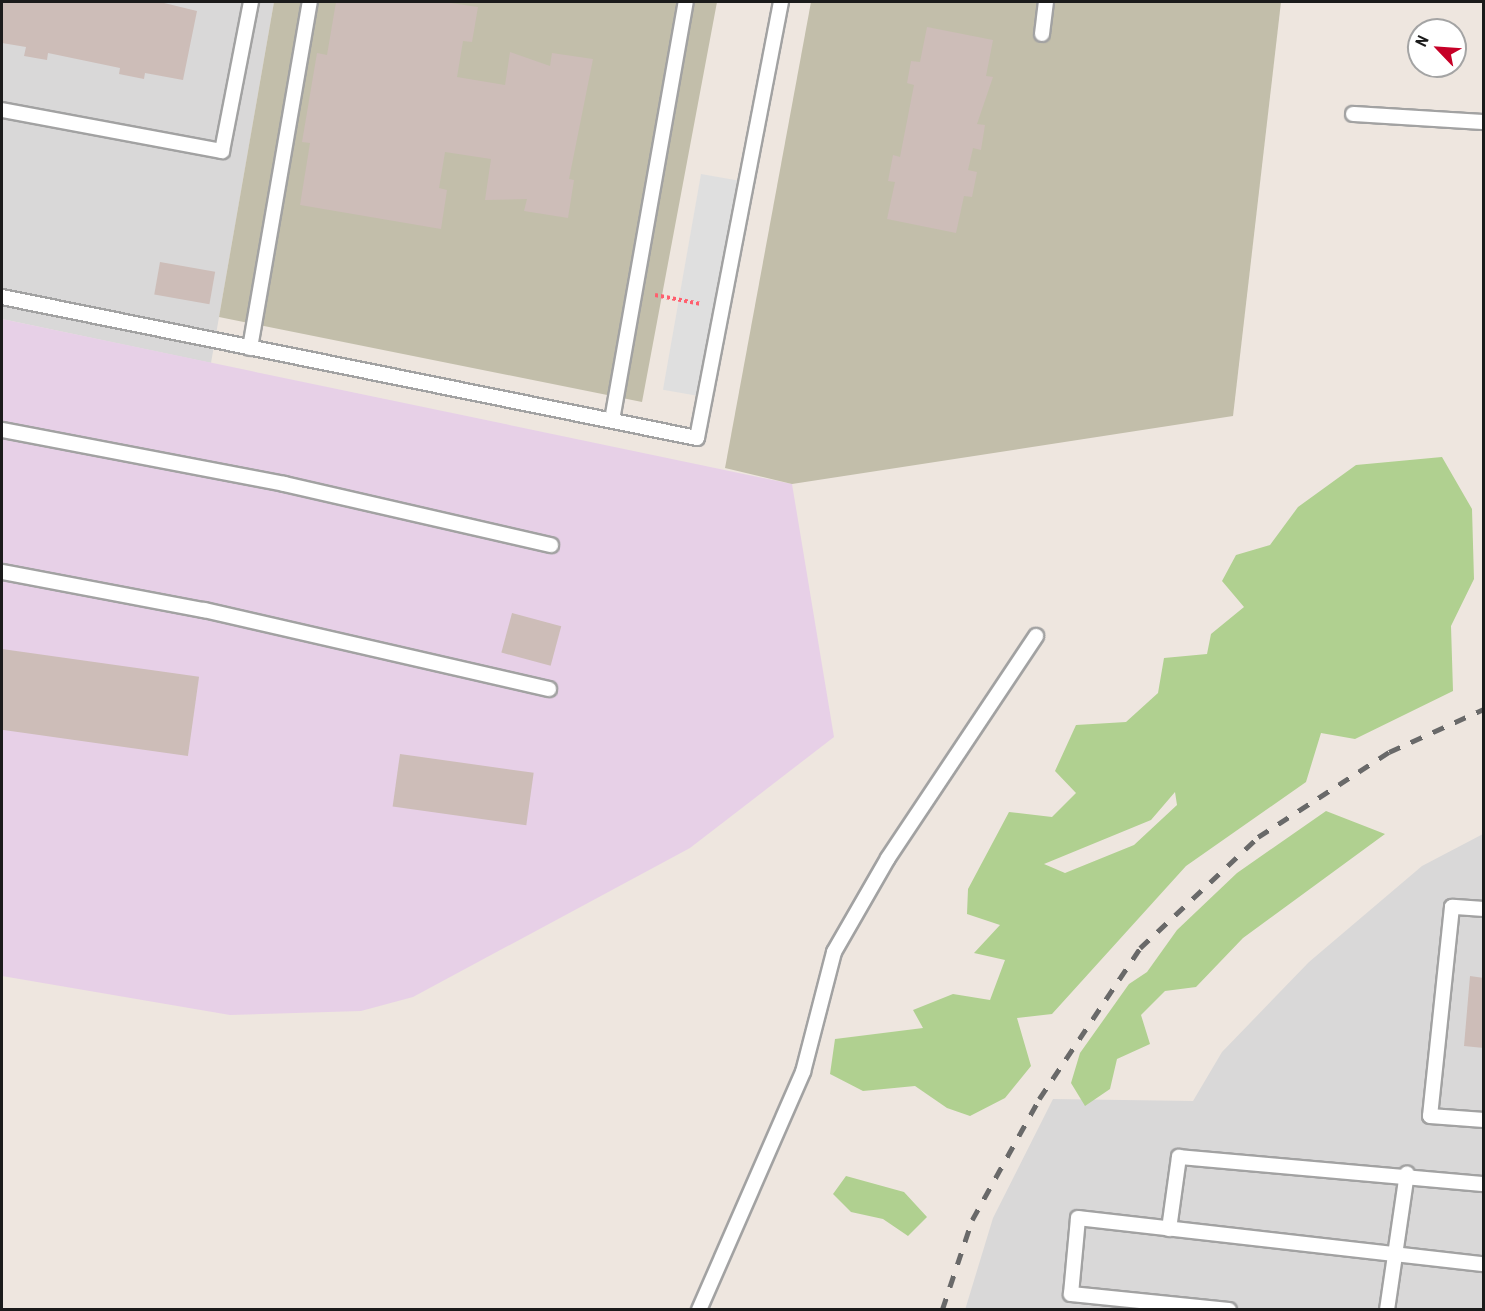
<!DOCTYPE html>
<style>
body{margin:0}
#map{position:relative;width:1485px;height:1311px;overflow:hidden;background:#eee6df;font-family:"Roboto Condensed",sans-serif}
div>[style]{position:absolute}
.residential>*{inset:0;background:#d9d8d8}
.industrial>*{inset:0;background:#e7d0e7}
.construction>*{inset:0;background:#c2beaa}
.forest>*{inset:0;background:#b0d090}
.parking>*{inset:0;background:#dfdfdf;transform-origin:0 0}
.building>*{inset:0;background:#cdbdb8;transform-origin:0 0}
.path>*{height:4px;margin-top:-2px;transform-origin:0;background:repeating-linear-gradient(90deg,#ff5f6e 0 3px,transparent 0 6px)}
.roads{filter:drop-shadow(2px 0 #a2a2a2) drop-shadow(-2px 0 #a2a2a2) drop-shadow(0 2px #a2a2a2) drop-shadow(0 -2px #a2a2a2)}
.service>*{height:14px;margin:-7px;padding:0 7px;transform-origin:7px;border-radius:7px;background:#fff}
.rail>*{height:4.5px;margin-top:-2.25px;transform-origin:0;background:repeating-linear-gradient(90deg,#696969 0 12px,transparent 0 24px)}
span{translate:-50% -50%;white-space:nowrap;text-align:center;line-height:1.15;-webkit-text-stroke:4.5px #fff;paint-order:stroke}
.frame{position:absolute;inset:0;border:3px solid #1b1b1b;pointer-events:none}
.north{position:absolute;left:1407px;top:18px;width:60px;height:60px;box-sizing:border-box;background:#fff;border:2px solid #a4a4a4;border-radius:50%;rotate:295deg;font-size:16px;font-weight:700;line-height:24px;text-align:center;color:#1b1b1b}
.north::after{content:'';display:block;margin:auto;width:21px;height:27px;background:#c60027;clip-path:polygon(50% 0,100% 100%,50% 72%,0 100%)}
</style>
<div id="map">
<div class="residential">
<i style="clip-path:polygon(2px 2px,274px 2px,211px 363px,2px 319px)"></i>
<i style="clip-path:polygon(1483px 834px,1483px 1309px,965px 1310px,993px 1218px,1053px 1099px,1193px 1101px,1222px 1052px,1309px 962px,1422px 866px)"></i>
</div>
<div class="industrial">
<i style="clip-path:polygon(2px 319px,792px 484px,834px 737px,690px 848px,413px 997px,361px 1011px,230px 1015px,2px 976px)"></i>
</div>
<div class="construction">
<i style="clip-path:polygon(274px 2px,717px 2px,642px 402px,219px 317px)"></i>
<i style="clip-path:polygon(811px 2px,1281px 2px,1233px 416px,792px 484px,725px 468px)"></i>
</div>
<div class="forest">
<i style="clip-path:polygon(evenodd,1442px 457px,1472px 509px,1474px 579px,1451px 626px,1453px 691px,1355px 739px,1321px 733px,1306px 782px,1186px 866px,1052px 1014px,1017px 1018px,1031px 1066px,1005px 1098px,970px 1116px,947px 1108px,915px 1086px,863px 1091px,830px 1074px,835px 1039px,923px 1028px,913px 1010px,953px 994px,990px 1000px,1005px 960px,974px 953px,1000px 925px,967px 914px,968px 889px,1009px 812px,1052px 817px,1076px 793px,1055px 771px,1076px 725px,1126px 722px,1158px 693px,1164px 658px,1207px 654px,1211px 634px,1244px 607px,1222px 581px,1236px 555px,1270px 545px,1298px 507px,1356px 465px,1442px 457px,1175px 792px,1177px 805px,1134px 845px,1065px 873px,1044px 864px,1151px 820px,1175px 792px)"></i>
<i style="clip-path:polygon(1326px 811px,1385px 834px,1243px 938px,1196px 987px,1165px 991px,1141px 1015px,1150px 1044px,1117px 1059px,1110px 1089px,1085px 1106px,1071px 1083px,1080px 1053px,1129px 984px,1147px 972px,1177px 930px,1237px 873px)"></i>
<i style="clip-path:polygon(846px 1176px,904px 1192px,927px 1217px,908px 1236px,883px 1219px,851px 1212px,833px 1194px)"></i>
</div>
<div class="parking">
<i style="left:701px;top:174px;width:39px;height:219px;rotate:10deg"></i>
</div>
<div class="building">
<i style="clip-path:polygon(2px 2px,160px 2px,197px 11px,183px 80px,145px 73px,144px 79px,119px 74px,120px 68px,48px 53px,47px 60px,24px 56px,26px 47px,2px 43px)"></i>
<i style="clip-path:polygon(336px 2px,444px 2px,478px 7px,472px 42px,463px 41px,457px 77px,505px 85px,510px 52px,550px 66px,552px 53px,593px 59px,569px 179px,574px 180px,568px 218px,524px 211px,527px 199px,485px 200px,491px 159px,445px 152px,439px 188px,447px 190px,441px 229px,300px 205px,310px 143px,302px 142px,317px 53px,327px 55px)"></i>
<i style="clip-path:polygon(927px 27px,993px 40px,986px 76px,993px 77px,977px 124px,985px 125px,981px 150px,973px 148px,968px 170px,977px 172px,972px 197px,964px 196px,956px 233px,887px 219px,895px 182px,888px 181px,893px 155px,900px 157px,914px 85px,907px 83px,911px 61px,920px 62px)"></i>
<i style="left:160px;top:262px;width:56px;height:33px;rotate:10deg"></i>
<i style="left:512px;top:613px;width:51px;height:41px;rotate:15deg"></i>
<i style="left:2px;top:649px;width:199px;height:80px;rotate:8deg"></i>
<i style="left:400px;top:754px;width:135px;height:53px;rotate:8deg"></i>
<i style="clip-path:polygon(1470px 976px,1484px 978px,1484px 1048px,1464px 1046px)"></i>
</div>
<div class="path">
<i style="left:655px;top:295px;width:47px;rotate:11.1deg"></i>
</div>
<div class="roads">
<div class="service">
<i style="left:1042px;top:34px;width:32px;rotate:-83deg"></i>
<i style="left:2px;top:110px;width:224px;rotate:10.6deg"></i>
<i style="left:222px;top:151px;width:152px;rotate:-79deg"></i>
<i style="left:1353px;top:114px;width:131px;rotate:3.5deg"></i>
<i style="left:2px;top:297px;width:709px;rotate:11.47deg"></i>
<i style="left:697px;top:438px;width:444px;rotate:-79.1deg"></i>
<i style="left:250px;top:348px;width:351px;rotate:-80.2deg"></i>
<i style="left:612px;top:420px;width:424px;rotate:-80deg"></i>
<i style="left:2px;top:430px;width:287px;rotate:10.8deg"></i>
<i style="left:284px;top:484px;width:274px;rotate:12.9deg"></i>
<i style="left:2px;top:572px;width:206px;rotate:10.7deg"></i>
<i style="left:204px;top:610px;width:354px;rotate:12.9deg"></i>
<i style="left:1484px;top:909px;width:32px;rotate:-176deg"></i>
<i style="left:1452px;top:907px;width:210px;rotate:96deg"></i>
<i style="left:1430px;top:1116px;width:54px;rotate:4.2deg"></i>
<i style="left:1169px;top:1229px;width:73px;rotate:-82.1deg"></i>
<i style="left:1179px;top:1157px;width:306px;rotate:5.1deg"></i>
<i style="left:699px;top:1310px;width:260px;rotate:-66.4deg"></i>
<i style="left:803px;top:1072px;width:124px;rotate:-75.5deg"></i>
<i style="left:834px;top:952px;width:108px;rotate:-60.1deg"></i>
<i style="left:888px;top:858px;width:267px;rotate:-56.3deg"></i>
<i style="left:1229px;top:1310px;width:159px;rotate:-174.2deg"></i>
<i style="left:1071px;top:1294px;width:76px;rotate:-84.7deg"></i>
<i style="left:1078px;top:1218px;width:409px;rotate:6.5deg"></i>
<i style="left:1387px;top:1310px;width:138px;rotate:-81.7deg"></i>
</div>
</div>
<div class="rail">
<i style="left:942px;top:1310px;width:95px;rotate:-71.6deg"></i>
<i style="left:972px;top:1220px;width:138px;rotate:-61deg"></i>
<i style="left:1039px;top:1099px;width:182px;rotate:-56.2deg"></i>
<i style="left:1140px;top:948px;width:162px;rotate:-43.2deg"></i>
<i style="left:1258px;top:837px;width:156px;rotate:-33deg"></i>
<i style="left:1389px;top:752px;width:104px;rotate:-24.4deg"></i>
</div>
<div class="frame"></div>
<div class="north">N</div>
</div>
